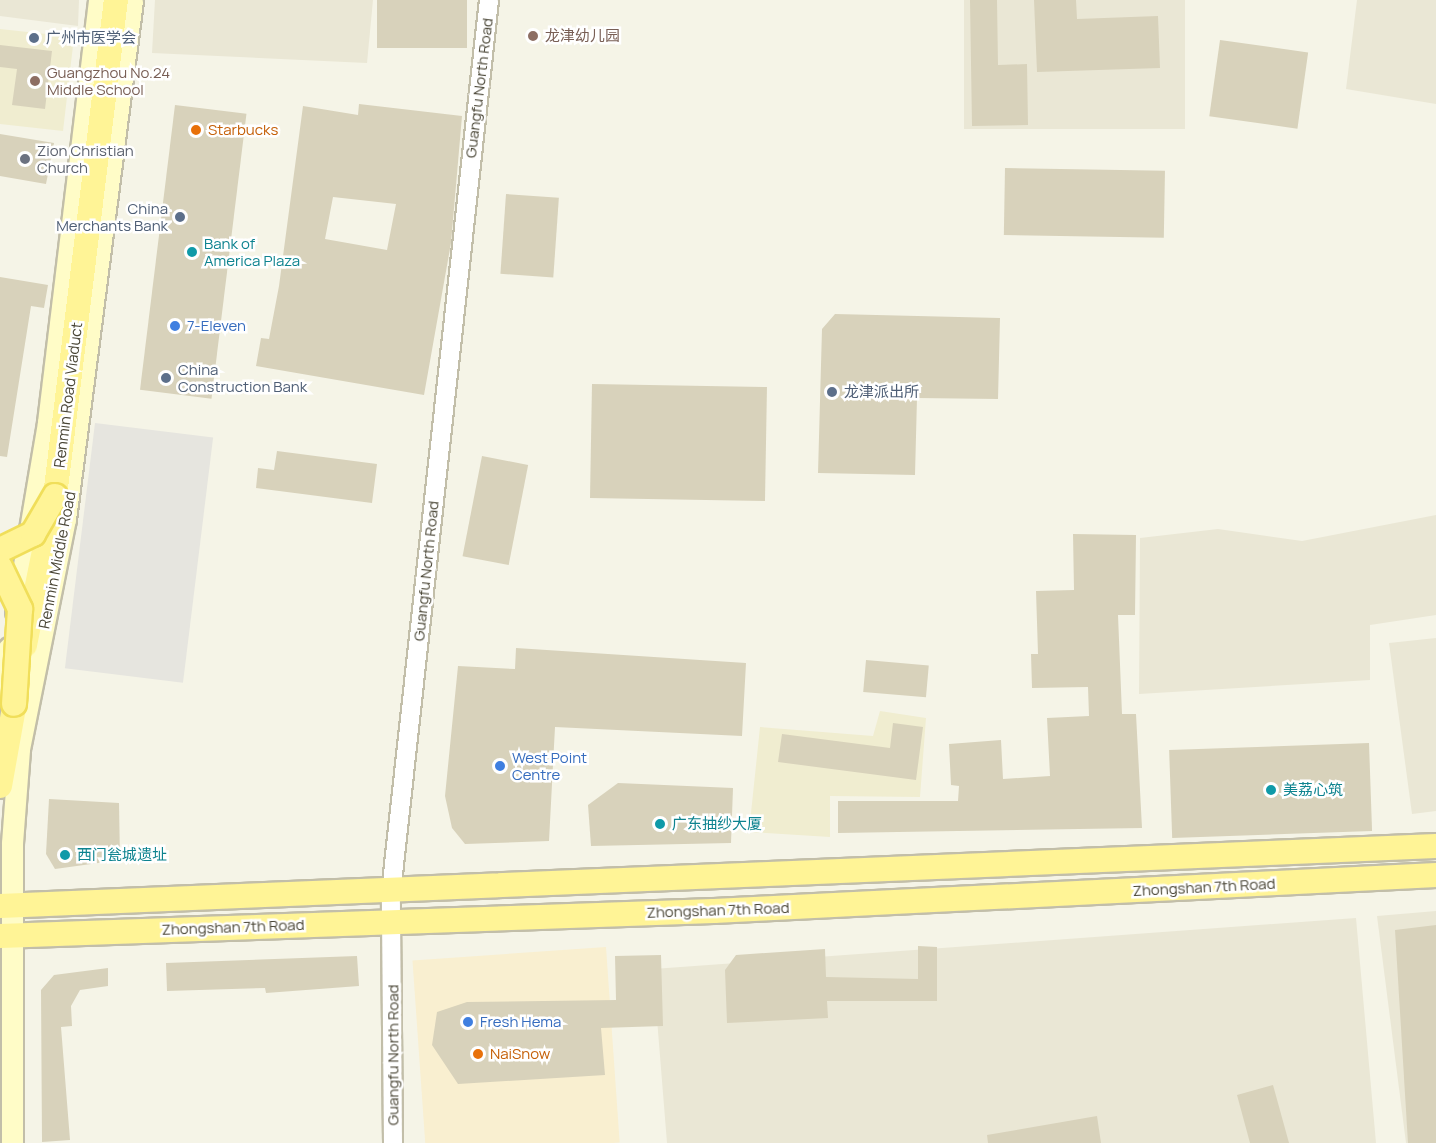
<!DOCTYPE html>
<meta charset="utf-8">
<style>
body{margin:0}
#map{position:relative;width:1436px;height:1143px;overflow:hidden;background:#f5f4e7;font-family:Manrope,"Noto Sans SC",sans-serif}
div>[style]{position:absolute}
.residential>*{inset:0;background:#eae7d5;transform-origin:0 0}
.commercial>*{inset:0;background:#f9efd0;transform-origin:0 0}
.education>*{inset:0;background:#f0edd0}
.parking>*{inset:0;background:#e6e5df;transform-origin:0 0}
.building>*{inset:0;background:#d8d2bb;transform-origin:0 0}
.roads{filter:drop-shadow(2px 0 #c2bea9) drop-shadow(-2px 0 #c2bea9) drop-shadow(0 2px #c2bea9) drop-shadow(0 -2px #c2bea9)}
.tertiary>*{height:18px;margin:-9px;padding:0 9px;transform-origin:9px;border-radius:9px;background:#fff}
.secondary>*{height:21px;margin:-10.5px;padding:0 10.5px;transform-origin:10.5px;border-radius:10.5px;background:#fffcc7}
.primary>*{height:24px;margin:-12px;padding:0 12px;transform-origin:12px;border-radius:12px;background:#fff496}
.bridges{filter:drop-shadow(2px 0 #f0de5a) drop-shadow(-2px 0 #f0de5a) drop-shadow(0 2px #f0de5a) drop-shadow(0 -2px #f0de5a)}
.primary-bridge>*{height:24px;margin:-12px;padding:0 12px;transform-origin:12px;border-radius:12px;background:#fff496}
.dots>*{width:16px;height:16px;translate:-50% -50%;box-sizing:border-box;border:3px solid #fff;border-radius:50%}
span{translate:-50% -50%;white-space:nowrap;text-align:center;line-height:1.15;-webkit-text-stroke:5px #fff;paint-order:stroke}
.education-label{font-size:15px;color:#785e54}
.left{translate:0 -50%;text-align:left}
.service-label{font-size:15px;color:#4e5e75}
.right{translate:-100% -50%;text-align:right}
.street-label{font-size:15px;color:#494535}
.food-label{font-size:15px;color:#c56008}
.worship-label{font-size:15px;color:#5b616d}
.culture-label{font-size:15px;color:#0d838f}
.shop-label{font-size:15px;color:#366cbe}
</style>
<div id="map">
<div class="residential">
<i style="clip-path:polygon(0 0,79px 0,78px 26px,0 16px)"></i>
<i style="clip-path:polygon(155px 0,373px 0,367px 63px,152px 53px)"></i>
<i style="left:964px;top:0;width:221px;height:129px"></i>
<i style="clip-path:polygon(1357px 0,1436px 0,1436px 104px,1346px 89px)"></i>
<i style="clip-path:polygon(1436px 515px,1436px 615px,1370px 625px,1370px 680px,1139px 694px,1140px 538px,1218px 529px,1302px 541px)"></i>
<i style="clip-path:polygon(1436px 638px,1436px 811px,1412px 814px,1389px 643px)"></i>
<i style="clip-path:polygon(1436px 911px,1436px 1143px,1406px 1143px,1377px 916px)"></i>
<i style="clip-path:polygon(1356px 918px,1376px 1143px,667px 1143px,653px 969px)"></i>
</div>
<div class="commercial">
<i style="left:606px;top:947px;width:196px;height:194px;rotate:86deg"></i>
</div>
<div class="education">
<i style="clip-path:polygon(0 29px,74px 37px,63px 131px,0 124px)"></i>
<i style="clip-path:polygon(880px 711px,926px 718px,920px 797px,830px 796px,830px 837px,749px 832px,760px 727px,873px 736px)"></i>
</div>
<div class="parking">
<i style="left:95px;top:423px;width:119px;height:247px;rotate:7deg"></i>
</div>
<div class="building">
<i style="left:377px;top:0;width:90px;height:48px"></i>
<i style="clip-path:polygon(970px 0,997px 0,998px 65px,1027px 64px,1028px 125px,972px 126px)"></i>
<i style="clip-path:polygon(1034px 0,1076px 0,1077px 19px,1158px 16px,1160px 68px,1037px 72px)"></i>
<i style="left:1220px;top:40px;width:89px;height:77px;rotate:8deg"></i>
<i style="clip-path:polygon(0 45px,52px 51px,45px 109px,12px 105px,17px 69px,0 67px)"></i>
<i style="clip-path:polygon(evenodd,359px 104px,462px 116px,451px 243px,424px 395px,256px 366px,261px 338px,269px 339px,279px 286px,303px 106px,358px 115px,359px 104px,333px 197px,396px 204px,387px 250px,325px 239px,333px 197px)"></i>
<i style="left:175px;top:105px;width:72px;height:287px;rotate:7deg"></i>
<i style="clip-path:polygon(0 134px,54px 143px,46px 184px,0 176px)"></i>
<i style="left:1005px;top:168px;width:160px;height:67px;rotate:1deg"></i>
<i style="left:506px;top:194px;width:53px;height:80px;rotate:4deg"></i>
<i style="clip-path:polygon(0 277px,48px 285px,44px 308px,31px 306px,7px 457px,0 456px)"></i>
<i style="clip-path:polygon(835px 314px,1000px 318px,998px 399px,917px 398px,915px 475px,818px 473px,822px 329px)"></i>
<i style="left:592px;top:384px;width:175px;height:114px;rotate:1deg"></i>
<i style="clip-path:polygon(277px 451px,377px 464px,372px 503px,256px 488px,258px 468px,274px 470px)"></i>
<i style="left:482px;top:456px;width:47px;height:102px;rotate:11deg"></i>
<i style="clip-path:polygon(1073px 534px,1136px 535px,1135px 615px,1118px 615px,1122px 714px,1136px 714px,1142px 828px,838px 833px,838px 801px,958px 801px,959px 786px,951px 785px,949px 744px,1001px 740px,1003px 779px,1050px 776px,1047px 718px,1089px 716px,1088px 687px,1032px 688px,1031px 654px,1038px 654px,1036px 591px,1074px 590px)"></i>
<i style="clip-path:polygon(516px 648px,746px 663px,742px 736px,555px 727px,549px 841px,465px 844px,452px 828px,445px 796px,458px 666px,515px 669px)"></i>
<i style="left:866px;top:660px;width:63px;height:32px;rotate:5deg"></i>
<i style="clip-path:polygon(893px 723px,923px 727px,916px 780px,778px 762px,782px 734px,890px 748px)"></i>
<i style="left:1369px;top:743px;width:88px;height:200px;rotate:88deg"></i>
<i style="clip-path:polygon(618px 783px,733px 788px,731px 843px,591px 846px,588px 805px)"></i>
<i style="clip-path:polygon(49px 799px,119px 803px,120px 860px,55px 869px,46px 854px)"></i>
<i style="clip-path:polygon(1436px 925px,1436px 1143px,1408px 1143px,1395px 930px)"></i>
<i style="clip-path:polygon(918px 946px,937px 947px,937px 1001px,827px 1001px,828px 1018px,727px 1023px,725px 970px,736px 955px,825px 949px,826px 977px,918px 979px)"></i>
<i style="clip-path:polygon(661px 955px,663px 1026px,601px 1028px,605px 1075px,458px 1084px,432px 1045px,437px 1012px,467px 1002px,616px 1000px,615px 956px)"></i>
<i style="clip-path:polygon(357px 956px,359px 986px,266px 993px,265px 988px,167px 991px,166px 963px)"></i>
<i style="clip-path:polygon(108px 968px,108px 986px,80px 990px,71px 1006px,72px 1026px,61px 1027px,70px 1140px,42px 1142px,41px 990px,54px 975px)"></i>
<i style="clip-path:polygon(1273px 1085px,1289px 1143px,1250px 1143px,1237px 1095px)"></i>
<i style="clip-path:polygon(1097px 1116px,1101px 1143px,988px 1143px,987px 1135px)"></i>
</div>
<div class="roads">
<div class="tertiary">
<i style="left:393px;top:1143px;width:251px;rotate:-90.5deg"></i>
<i style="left:391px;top:892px;width:897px;rotate:-83.73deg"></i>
</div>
<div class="secondary">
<i style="left:16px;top:612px;width:193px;rotate:-80.4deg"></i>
<i style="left:48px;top:422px;width:425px;rotate:-83.1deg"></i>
<i style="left:0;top:695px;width:48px;rotate:-79.2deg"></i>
<i style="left:12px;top:1143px;width:300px;rotate:-90deg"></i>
<i style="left:12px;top:843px;width:94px;rotate:-85.7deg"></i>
<i style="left:19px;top:749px;width:235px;rotate:-78.7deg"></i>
<i style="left:65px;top:519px;width:523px;rotate:-82.64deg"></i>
</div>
<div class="primary">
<i style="left:25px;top:645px;width:152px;rotate:-78.6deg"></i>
<i style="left:55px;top:496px;width:500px;rotate:-83deg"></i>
<i style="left:0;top:786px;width:103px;rotate:-79.9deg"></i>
<i style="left:0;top:906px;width:1437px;rotate:-2.39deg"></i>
<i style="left:0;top:936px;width:714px;rotate:-2.01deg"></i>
<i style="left:714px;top:911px;width:723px;rotate:-2.85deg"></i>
</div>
</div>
<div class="bridges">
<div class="primary-bridge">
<i style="left:0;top:550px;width:37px;rotate:-26deg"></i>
<i style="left:33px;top:534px;width:44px;rotate:-59.9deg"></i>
<i style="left:0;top:567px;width:47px;rotate:64.5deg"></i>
<i style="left:20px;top:609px;width:95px;rotate:93.6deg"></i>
</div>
</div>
<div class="dots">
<i style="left:533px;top:36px;background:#8d6e63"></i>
<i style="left:34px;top:38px;background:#5c6f8a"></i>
<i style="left:35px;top:81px;background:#8d6e63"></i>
<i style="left:196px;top:130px;background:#e8710a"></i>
<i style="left:25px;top:159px;background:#6b7280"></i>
<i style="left:180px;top:217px;background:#5c6f8a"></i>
<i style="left:192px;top:252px;background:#0f9aa8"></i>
<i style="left:175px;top:326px;background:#3f7fe0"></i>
<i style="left:166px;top:378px;background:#5c6f8a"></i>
<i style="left:832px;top:392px;background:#5c6f8a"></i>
<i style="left:500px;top:766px;background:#3f7fe0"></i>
<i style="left:1271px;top:790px;background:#0f9aa8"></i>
<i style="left:660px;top:824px;background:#0f9aa8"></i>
<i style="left:65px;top:855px;background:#0f9aa8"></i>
<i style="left:468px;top:1022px;background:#3f7fe0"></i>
<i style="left:478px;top:1054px;background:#e8710a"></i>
</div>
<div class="education-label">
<span class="left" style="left:545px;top:36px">龙津幼儿园</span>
<span class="left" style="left:47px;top:81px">Guangzhou No.24<br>Middle School</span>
</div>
<div class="service-label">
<span class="left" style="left:46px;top:38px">广州市医学会</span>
<span class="right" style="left:168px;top:217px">China<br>Merchants Bank</span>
<span class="left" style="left:178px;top:378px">China<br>Construction Bank</span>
<span class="left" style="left:844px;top:392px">龙津派出所</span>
</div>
<div class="street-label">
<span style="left:479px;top:88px;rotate:-83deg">Guangfu North Road</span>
<span style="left:68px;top:395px;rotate:-83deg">Renmin Road Viaduct</span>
<span style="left:57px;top:560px;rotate:-79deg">Renmin Middle Road</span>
<span style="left:426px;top:571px;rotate:-84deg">Guangfu North Road</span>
<span style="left:1204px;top:887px;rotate:-3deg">Zhongshan 7th Road</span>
<span style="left:718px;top:910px;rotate:-2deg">Zhongshan 7th Road</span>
<span style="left:233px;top:927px;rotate:-2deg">Zhongshan 7th Road</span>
<span style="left:393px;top:1055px;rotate:-90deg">Guangfu North Road</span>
</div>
<div class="food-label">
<span class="left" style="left:208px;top:130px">Starbucks</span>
<span class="left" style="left:490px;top:1054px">NaiSnow</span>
</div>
<div class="worship-label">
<span class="left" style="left:37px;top:159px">Zion Christian<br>Church</span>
</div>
<div class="culture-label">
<span class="left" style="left:204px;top:252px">Bank of<br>America Plaza</span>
<span class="left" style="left:1283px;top:790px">美荔心筑</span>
<span class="left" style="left:672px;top:824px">广东抽纱大厦</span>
<span class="left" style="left:77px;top:855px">西门瓮城遗址</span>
</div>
<div class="shop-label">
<span class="left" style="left:187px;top:326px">7-Eleven</span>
<span class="left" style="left:512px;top:766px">West Point<br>Centre</span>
<span class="left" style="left:480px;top:1022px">Fresh Hema</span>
</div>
</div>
